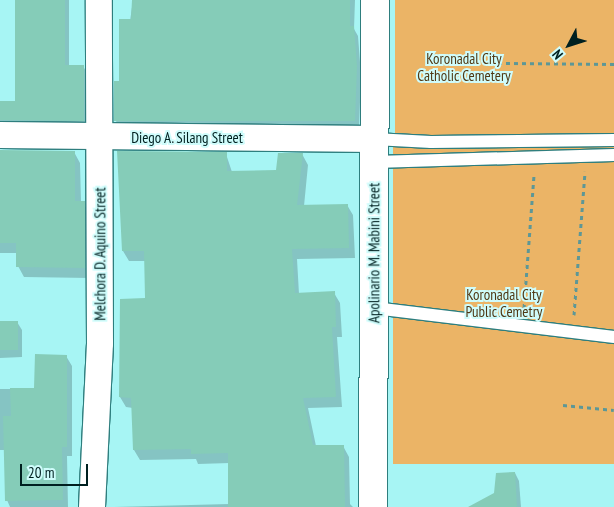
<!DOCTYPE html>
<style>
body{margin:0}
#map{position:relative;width:614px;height:507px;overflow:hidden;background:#a7f5f4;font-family:"PT Sans Narrow",sans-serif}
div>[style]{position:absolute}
.green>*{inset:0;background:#ebb466;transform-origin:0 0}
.shadow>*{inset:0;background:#0003}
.building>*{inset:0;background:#85ccb8;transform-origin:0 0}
.path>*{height:3px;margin-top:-1.5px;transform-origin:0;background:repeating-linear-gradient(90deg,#5d9796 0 4px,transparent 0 8px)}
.roads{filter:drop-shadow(1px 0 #2e7e7e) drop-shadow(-1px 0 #2e7e7e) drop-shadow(0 1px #2e7e7e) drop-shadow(0 -1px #2e7e7e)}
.service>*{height:12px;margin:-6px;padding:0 6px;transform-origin:6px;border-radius:6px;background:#fff}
.minor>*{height:26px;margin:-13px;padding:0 13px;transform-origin:13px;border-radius:13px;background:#fff}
.tertiary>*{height:28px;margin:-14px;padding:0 14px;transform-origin:14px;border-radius:14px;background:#fff}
span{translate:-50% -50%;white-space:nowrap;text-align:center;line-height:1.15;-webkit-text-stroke:4px #cffcfb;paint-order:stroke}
.park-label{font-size:15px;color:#503814}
.street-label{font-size:15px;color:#002020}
.north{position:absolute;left:544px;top:20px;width:50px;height:50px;-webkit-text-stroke:4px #cffcfb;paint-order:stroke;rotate:230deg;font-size:14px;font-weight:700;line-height:20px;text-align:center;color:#002020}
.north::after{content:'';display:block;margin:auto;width:18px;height:22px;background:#002020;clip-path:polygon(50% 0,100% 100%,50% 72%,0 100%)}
.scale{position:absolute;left:20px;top:464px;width:68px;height:22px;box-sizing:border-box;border:2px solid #002020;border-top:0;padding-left:6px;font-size:15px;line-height:18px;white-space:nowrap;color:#002020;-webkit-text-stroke:4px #cffcfb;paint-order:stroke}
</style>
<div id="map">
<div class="green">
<i style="left:395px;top:0;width:219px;height:136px"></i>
<i style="left:614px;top:143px;width:321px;height:221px;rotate:90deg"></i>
</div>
<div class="shadow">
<i style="clip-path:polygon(15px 0,69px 0,69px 67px,83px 66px,88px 75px,88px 129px,4px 128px,0 121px,0 102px,16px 102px)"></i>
<i style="clip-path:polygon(133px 0,355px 0,354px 29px,358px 36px,361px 75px,359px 129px,120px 129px,116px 121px)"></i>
<i style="clip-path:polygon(0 151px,74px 152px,80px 163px,81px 202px,90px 212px,90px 278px,24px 277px,18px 266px,18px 253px,0 253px)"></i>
<i style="clip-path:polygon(226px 154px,232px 172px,277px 171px,302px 154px,308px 165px,304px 206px,347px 205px,353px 215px,355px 258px,297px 259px,299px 294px,334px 293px,340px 303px,342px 337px,337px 337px,342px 407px,308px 408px,316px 446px,343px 446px,349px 457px,350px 504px,353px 507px,114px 507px,229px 504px,230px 463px,198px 464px,196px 459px,140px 460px,134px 450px,133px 408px,126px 407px,120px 397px,147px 299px,145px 261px,129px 261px,123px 251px)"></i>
<i style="clip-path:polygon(0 322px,17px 322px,22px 330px,22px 357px,0 358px)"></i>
<i style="clip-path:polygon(66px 356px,72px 366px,72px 456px,67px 456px,68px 507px,10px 507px,7px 500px,5px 450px,0 450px,0 389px,36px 389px)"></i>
<i style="clip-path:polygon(515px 473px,519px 481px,521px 507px,484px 507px)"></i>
</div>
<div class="building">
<i style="clip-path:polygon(15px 0,65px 0,65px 65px,84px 65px,84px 121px,0 120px,0 101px,15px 101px)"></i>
<i style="clip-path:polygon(132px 0,350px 0,350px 26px,354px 26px,357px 66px,355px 121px,114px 121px,114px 81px,119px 81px,119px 19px,131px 19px)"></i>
<i style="clip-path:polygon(0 150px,75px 151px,75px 201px,85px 201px,85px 268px,16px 267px,16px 243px,0 243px)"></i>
<i style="clip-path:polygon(117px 151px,227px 152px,227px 171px,276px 170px,278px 153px,303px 153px,297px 205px,348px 204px,349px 248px,292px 249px,295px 293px,335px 291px,336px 327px,332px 327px,336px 397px,303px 398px,313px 445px,344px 445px,345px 507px,228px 507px,228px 453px,191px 454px,191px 449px,133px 450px,131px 398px,119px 397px,120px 299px,145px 298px,144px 251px,122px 251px)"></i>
<i style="left:0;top:321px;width:18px;height:29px"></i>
<i style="clip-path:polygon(35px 354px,67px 355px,67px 447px,62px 447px,63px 500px,5px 501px,3px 416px,11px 416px,10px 388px,34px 388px)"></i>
<i style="clip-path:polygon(515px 472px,517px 507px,468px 507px,494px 493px,496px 473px)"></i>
</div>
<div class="path">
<i style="left:498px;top:63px;width:116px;rotate:0.5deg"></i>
<i style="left:524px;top:308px;width:133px;rotate:-85.7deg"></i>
<i style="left:574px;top:315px;width:144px;rotate:-85.6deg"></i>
<i style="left:563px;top:405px;width:51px;rotate:5.6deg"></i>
</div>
<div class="roads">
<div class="service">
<i style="left:374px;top:139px;width:57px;rotate:3deg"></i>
<i style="left:431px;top:142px;width:183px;rotate:-0.6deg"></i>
<i style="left:375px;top:162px;width:239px;rotate:-1.7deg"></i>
<i style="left:374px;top:308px;width:242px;rotate:6.9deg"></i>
</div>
<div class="minor">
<i style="left:0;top:135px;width:374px;rotate:0.6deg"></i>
<i style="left:92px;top:507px;width:164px;rotate:-87.2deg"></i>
<i style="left:100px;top:343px;width:343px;rotate:-90.2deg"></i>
</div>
<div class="tertiary">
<i style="left:373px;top:507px;width:507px;rotate:-89.77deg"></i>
</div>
</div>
<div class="park-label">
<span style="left:464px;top:67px">Koronadal City<br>Catholic Cemetery</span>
<span style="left:504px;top:303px">Koronadal City<br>Public Cemetry</span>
</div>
<div class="street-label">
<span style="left:187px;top:138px">Diego A. Silang Street</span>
<span style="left:374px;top:253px;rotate:-90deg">Apolinario M. Mabini Street</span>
<span style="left:100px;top:254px;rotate:-90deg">Melchora D. Aquino Street</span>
</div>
<div class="north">N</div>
<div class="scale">20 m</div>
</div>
